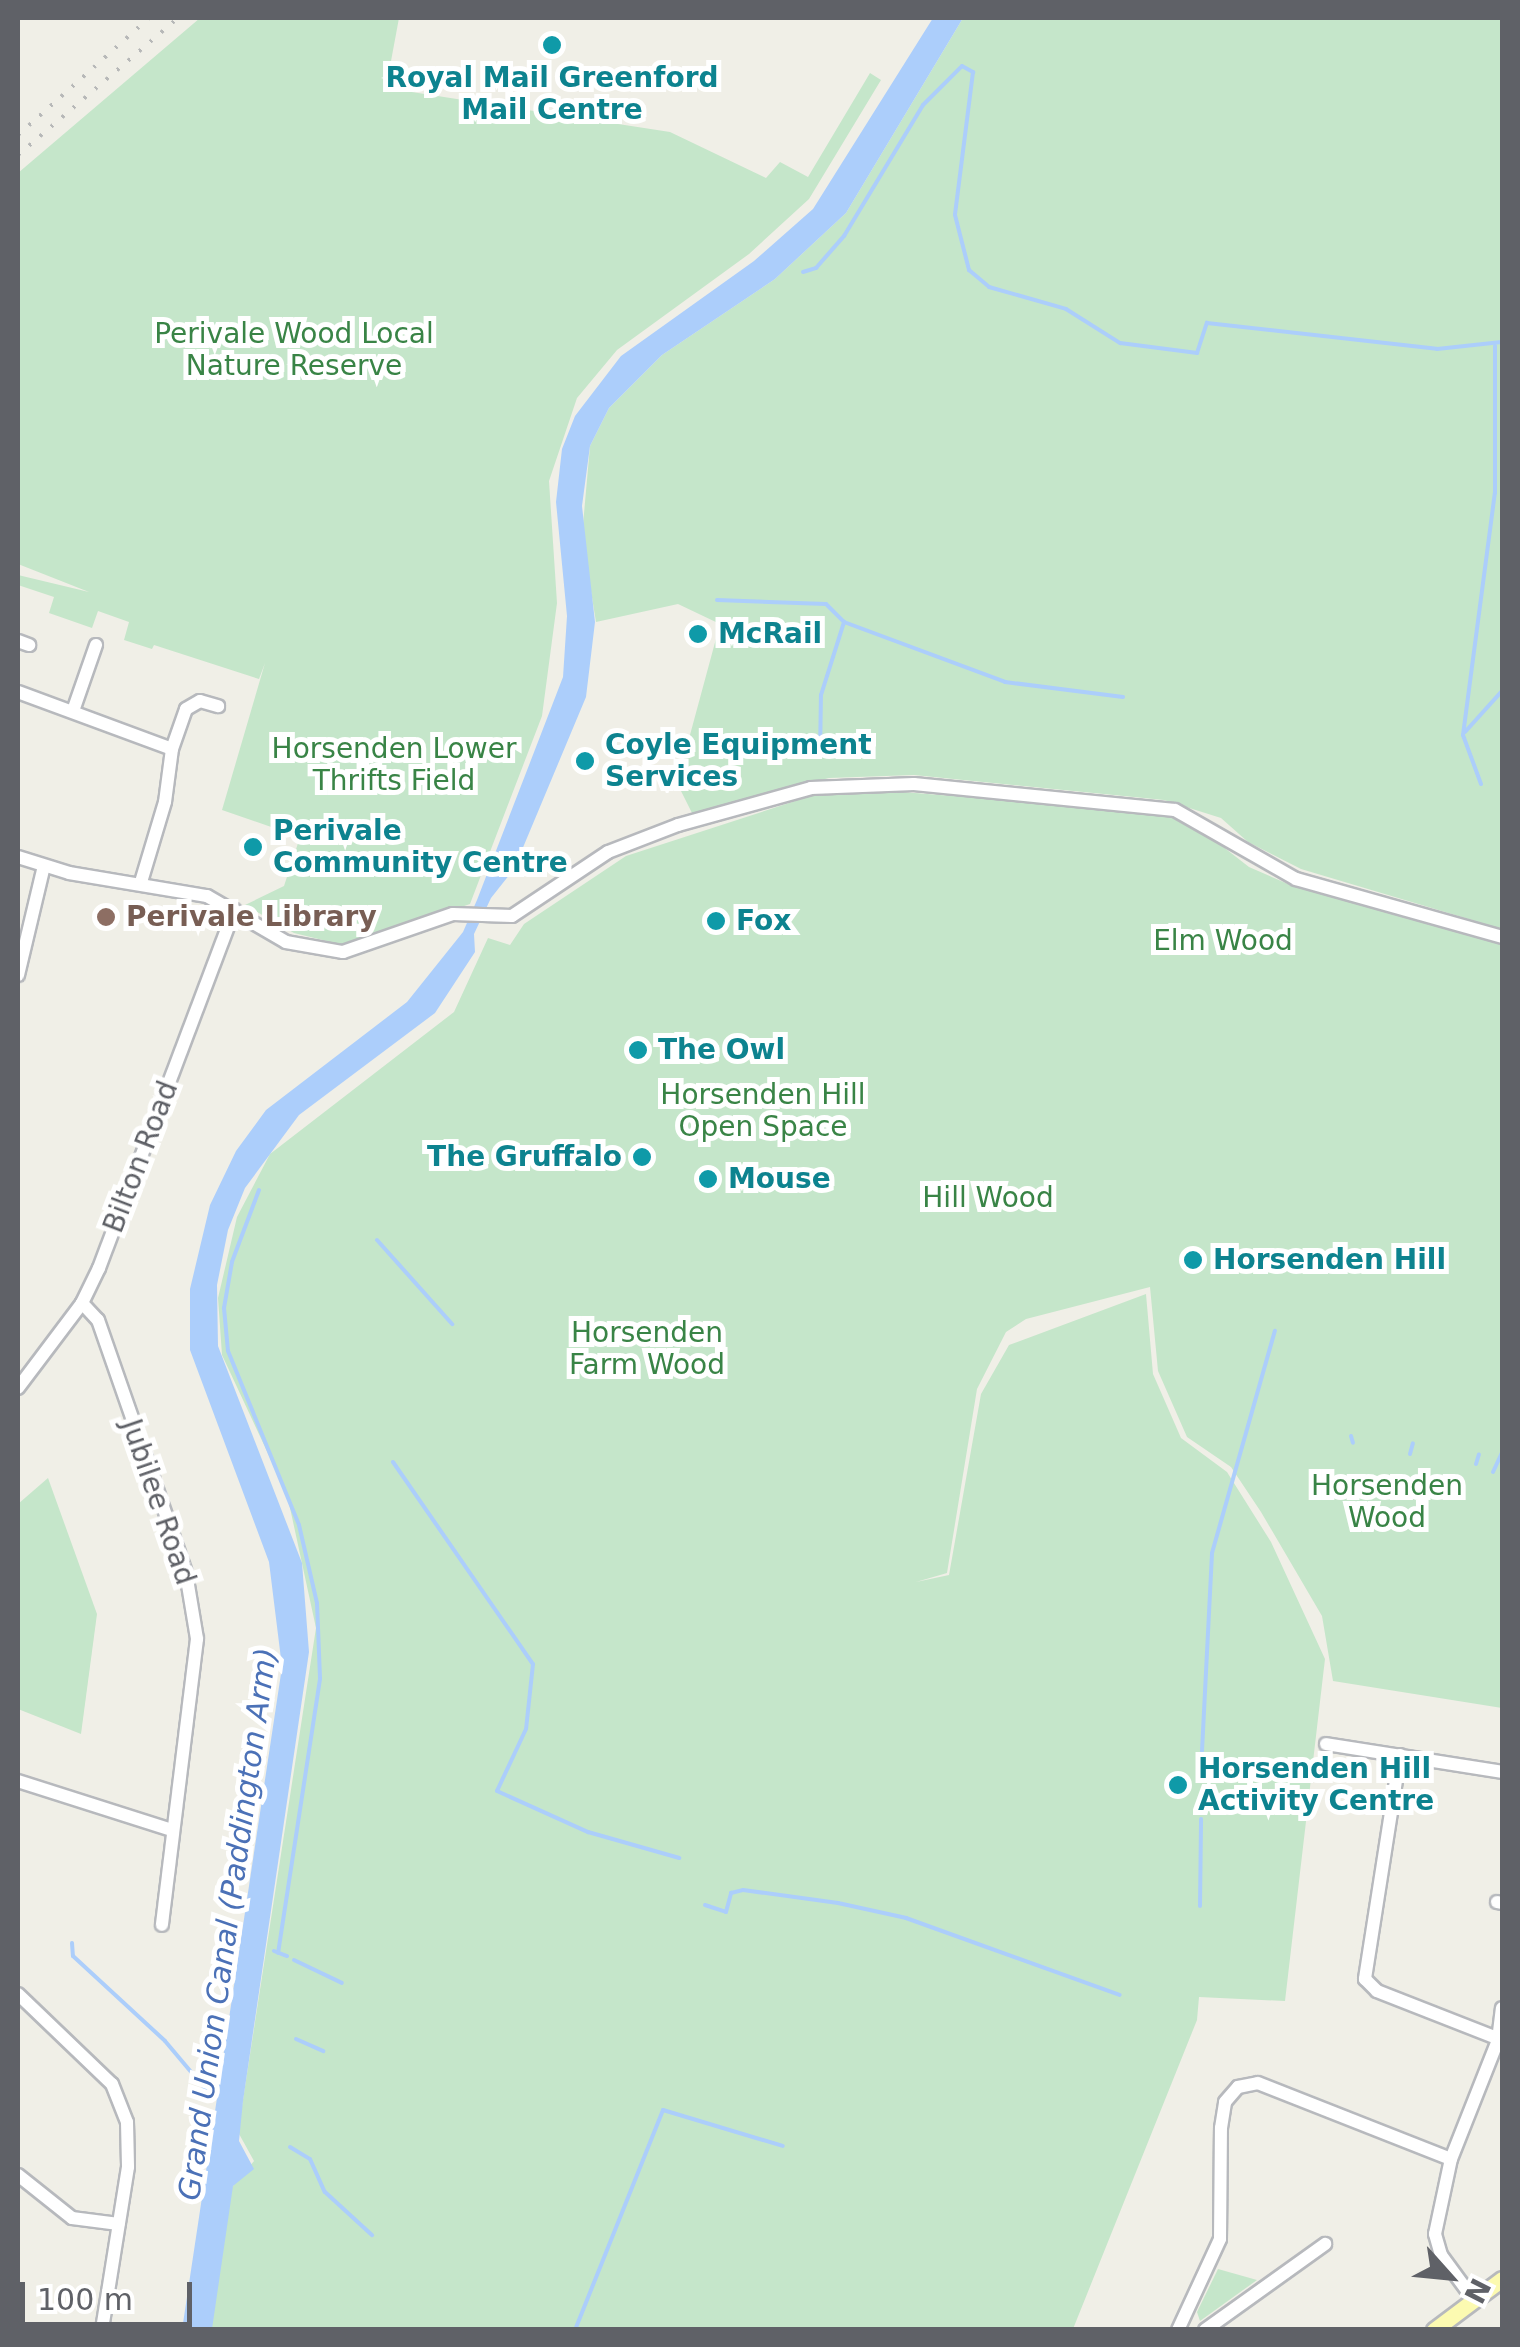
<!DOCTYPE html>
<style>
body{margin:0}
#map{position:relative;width:1520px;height:2347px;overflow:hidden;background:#f0efe7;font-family:"DejaVu Sans",sans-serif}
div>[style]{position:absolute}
.green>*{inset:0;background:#c5e6ca}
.water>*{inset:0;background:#accefb}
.stream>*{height:4px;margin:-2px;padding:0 2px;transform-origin:2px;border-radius:2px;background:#accefb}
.roads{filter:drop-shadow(2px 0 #b7b9bd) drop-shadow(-2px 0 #b7b9bd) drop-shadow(0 2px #b7b9bd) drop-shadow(0 -2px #b7b9bd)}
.minor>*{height:12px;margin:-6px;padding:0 6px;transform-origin:6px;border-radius:6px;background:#fff}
.major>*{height:15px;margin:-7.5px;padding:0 7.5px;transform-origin:7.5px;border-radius:7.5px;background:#fcfab1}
.rail>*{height:4px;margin-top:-2px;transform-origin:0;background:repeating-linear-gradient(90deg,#b7b8b8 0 2.5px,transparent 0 14.5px)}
.dots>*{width:28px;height:28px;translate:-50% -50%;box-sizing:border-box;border:5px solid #fff;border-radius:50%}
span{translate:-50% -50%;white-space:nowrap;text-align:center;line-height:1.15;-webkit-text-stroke:10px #fff;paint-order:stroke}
.culture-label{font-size:28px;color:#0d838f;font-weight:700}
.left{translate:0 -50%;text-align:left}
.right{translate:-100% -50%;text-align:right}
.park-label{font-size:28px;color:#398446}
.education-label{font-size:28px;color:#785e54;font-weight:700}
.street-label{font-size:28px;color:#5f6167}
.water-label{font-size:30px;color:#4b71b7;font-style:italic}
.frame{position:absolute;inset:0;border:20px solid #5f6167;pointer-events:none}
.north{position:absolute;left:1400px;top:2227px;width:100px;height:100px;-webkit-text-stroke:8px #fff;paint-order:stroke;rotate:117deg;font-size:28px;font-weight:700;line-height:40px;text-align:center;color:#5f6167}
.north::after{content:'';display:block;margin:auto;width:35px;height:45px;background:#5f6167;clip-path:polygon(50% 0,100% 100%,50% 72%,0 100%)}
.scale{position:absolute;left:20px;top:2282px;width:172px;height:45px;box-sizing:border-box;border:5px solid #5f6167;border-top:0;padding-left:12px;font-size:30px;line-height:35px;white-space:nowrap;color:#5f6167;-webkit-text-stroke:8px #fff;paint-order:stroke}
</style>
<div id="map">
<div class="green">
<i style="clip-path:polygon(200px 18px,399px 18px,386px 88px,670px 132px,766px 178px,780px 162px,808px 177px,870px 73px,881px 80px,809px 199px,749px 254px,617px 350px,577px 398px,549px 481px,557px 603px,542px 716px,470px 904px,347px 946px,294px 933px,245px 905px,284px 886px,300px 837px,222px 810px,265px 663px,259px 679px,154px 645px,152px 649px,124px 640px,129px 622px,98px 611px,92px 628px,49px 613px,54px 597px,18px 585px,18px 575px,89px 592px,18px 564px,18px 173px)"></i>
<i style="clip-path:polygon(963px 18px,1502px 18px,1502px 929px,1301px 869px,1248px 842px,1221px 818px,1164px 800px,914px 775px,829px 778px,692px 813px,677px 783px,720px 624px,678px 604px,596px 622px,582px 536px,590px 446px,609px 408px,662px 355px,775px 279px,846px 213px)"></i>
<i style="clip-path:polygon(890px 791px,1162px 813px,1195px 825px,1249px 867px,1295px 887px,1502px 944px,1502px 1708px,1333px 1681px,1322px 1616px,1261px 1512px,1231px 1467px,1187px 1437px,1158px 1371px,1150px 1287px,1026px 1319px,1006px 1332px,977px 1389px,947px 1573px,916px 1582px,949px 1575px,981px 1394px,1009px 1345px,1146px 1294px,1153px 1374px,1181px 1438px,1227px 1472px,1271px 1542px,1325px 1659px,1285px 2001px,1199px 1997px,1197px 2020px,1073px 2329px,206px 2330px,227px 2193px,254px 2161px,238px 2132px,316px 1628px,287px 1494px,222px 1355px,218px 1298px,237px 1217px,270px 1154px,454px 1012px,488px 938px,510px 945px,524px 924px,626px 856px,817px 794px)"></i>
<i style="clip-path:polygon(48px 1478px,97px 1614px,81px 1734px,18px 1709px,18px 1504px)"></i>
<i style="clip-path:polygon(1218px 2269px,1257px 2280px,1200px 2321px,1197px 2312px)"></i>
</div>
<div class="water">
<i style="clip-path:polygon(933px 18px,963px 18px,846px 213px,775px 279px,662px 355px,609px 408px,590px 446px,582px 506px,595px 622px,586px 697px,514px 869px,491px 898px,474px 934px,475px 952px,435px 1013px,299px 1115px,245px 1188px,228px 1230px,217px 1285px,218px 1346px,302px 1563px,309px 1652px,243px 2101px,239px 2141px,254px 2169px,233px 2186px,212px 2329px,182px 2330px,282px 1667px,269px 1562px,190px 1350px,190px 1289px,210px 1205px,236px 1151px,266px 1110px,407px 1002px,463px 932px,477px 900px,563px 677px,567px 616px,556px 502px,562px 449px,575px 416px,621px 356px,754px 261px,813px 209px)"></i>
</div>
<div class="stream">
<i style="left:803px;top:272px;width:14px;rotate:-17deg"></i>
<i style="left:816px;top:268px;width:43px;rotate:-48.8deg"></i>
<i style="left:844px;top:236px;width:153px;rotate:-58.9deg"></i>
<i style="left:923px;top:105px;width:55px;rotate:-45deg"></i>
<i style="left:962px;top:66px;width:13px;rotate:29deg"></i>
<i style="left:973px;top:72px;width:144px;rotate:97.2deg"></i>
<i style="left:955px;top:215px;width:57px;rotate:75.7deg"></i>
<i style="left:969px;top:270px;width:26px;rotate:40deg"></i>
<i style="left:989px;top:287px;width:80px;rotate:15.9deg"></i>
<i style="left:1066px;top:309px;width:64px;rotate:32.2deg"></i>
<i style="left:1120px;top:343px;width:78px;rotate:7.4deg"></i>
<i style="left:1197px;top:353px;width:32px;rotate:-72deg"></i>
<i style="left:1207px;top:323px;width:231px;rotate:6.4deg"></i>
<i style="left:1437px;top:349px;width:65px;rotate:-6.1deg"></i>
<i style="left:717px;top:600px;width:109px;rotate:2.1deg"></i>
<i style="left:826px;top:604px;width:25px;rotate:45deg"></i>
<i style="left:844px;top:622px;width:172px;rotate:20.4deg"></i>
<i style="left:1005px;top:682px;width:119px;rotate:7.2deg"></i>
<i style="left:1465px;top:732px;width:55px;rotate:-47.9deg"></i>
<i style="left:820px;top:756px;width:61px;rotate:-89.1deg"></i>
<i style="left:821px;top:695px;width:77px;rotate:-72.5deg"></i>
<i style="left:1481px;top:784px;width:52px;rotate:-110.2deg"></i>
<i style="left:1463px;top:735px;width:244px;rotate:-82.5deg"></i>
<i style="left:1495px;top:493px;width:147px;rotate:-90deg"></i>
<i style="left:259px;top:1190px;width:77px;rotate:110.6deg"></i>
<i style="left:232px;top:1262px;width:47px;rotate:99.9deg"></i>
<i style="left:224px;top:1308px;width:43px;rotate:84.7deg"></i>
<i style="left:228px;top:1351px;width:188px;rotate:67.8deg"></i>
<i style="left:299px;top:1525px;width:80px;rotate:77deg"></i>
<i style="left:317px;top:1603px;width:76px;rotate:87.7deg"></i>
<i style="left:320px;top:1679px;width:277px;rotate:98.7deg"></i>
<i style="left:377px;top:1240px;width:113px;rotate:48.2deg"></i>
<i style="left:1351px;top:1436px;width:7px;rotate:74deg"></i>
<i style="left:1410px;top:1454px;width:11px;rotate:-75deg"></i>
<i style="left:393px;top:1462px;width:246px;rotate:55.3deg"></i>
<i style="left:533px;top:1664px;width:65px;rotate:96.1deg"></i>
<i style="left:526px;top:1729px;width:68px;rotate:115.1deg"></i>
<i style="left:497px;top:1791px;width:100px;rotate:24.3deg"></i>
<i style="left:588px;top:1832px;width:95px;rotate:15.9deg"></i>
<i style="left:1476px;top:1464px;width:10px;rotate:-73deg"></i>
<i style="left:1493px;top:1472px;width:21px;rotate:-65deg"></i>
<i style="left:1202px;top:1751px;width:198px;rotate:-87.1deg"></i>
<i style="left:1212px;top:1553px;width:231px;rotate:-74.2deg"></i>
<i style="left:705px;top:1905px;width:22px;rotate:18deg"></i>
<i style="left:726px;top:1912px;width:20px;rotate:-75deg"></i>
<i style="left:731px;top:1893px;width:12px;rotate:-14deg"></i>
<i style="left:743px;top:1890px;width:96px;rotate:7.8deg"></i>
<i style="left:838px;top:1903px;width:70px;rotate:12.4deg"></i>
<i style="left:906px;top:1918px;width:227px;rotate:19.8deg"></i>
<i style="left:1200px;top:1906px;width:87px;rotate:-89.3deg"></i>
<i style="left:72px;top:1943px;width:13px;rotate:86deg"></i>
<i style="left:73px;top:1956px;width:125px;rotate:42.7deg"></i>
<i style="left:165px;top:2041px;width:67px;rotate:49.9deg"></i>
<i style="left:274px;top:1951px;width:14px;rotate:21deg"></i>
<i style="left:294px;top:1960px;width:53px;rotate:25.6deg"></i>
<i style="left:296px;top:2039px;width:30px;rotate:24deg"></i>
<i style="left:290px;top:2147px;width:23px;rotate:31deg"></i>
<i style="left:310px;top:2159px;width:36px;rotate:66deg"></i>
<i style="left:325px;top:2192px;width:64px;rotate:42.5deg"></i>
<i style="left:575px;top:2330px;width:237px;rotate:-68.2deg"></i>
<i style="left:663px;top:2110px;width:125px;rotate:16.7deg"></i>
</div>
<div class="roads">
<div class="minor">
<i style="left:18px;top:641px;width:12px;rotate:20deg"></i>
<i style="left:18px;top:692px;width:164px;rotate:20.3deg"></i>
<i style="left:172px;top:749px;width:53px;rotate:97.5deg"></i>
<i style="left:165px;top:802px;width:84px;rotate:106.7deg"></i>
<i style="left:73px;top:711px;width:70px;rotate:-70.8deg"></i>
<i style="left:172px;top:749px;width:42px;rotate:-70.7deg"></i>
<i style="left:186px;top:709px;width:16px;rotate:-30deg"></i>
<i style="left:200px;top:701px;width:19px;rotate:16deg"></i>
<i style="left:18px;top:857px;width:53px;rotate:17.4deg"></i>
<i style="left:69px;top:873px;width:140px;rotate:9.5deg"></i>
<i style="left:207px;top:896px;width:91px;rotate:30.2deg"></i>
<i style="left:286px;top:942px;width:58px;rotate:10deg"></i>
<i style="left:343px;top:952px;width:116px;rotate:-19.1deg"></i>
<i style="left:453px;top:914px;width:59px;rotate:1.9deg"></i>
<i style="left:512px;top:916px;width:115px;rotate:-33.7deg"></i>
<i style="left:608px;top:852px;width:75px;rotate:-21.1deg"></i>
<i style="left:678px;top:825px;width:138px;rotate:-15.5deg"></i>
<i style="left:811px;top:788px;width:103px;rotate:-2.2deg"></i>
<i style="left:914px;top:784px;width:262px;rotate:5.7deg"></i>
<i style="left:1175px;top:810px;width:139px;rotate:29.7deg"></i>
<i style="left:1296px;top:879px;width:214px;rotate:15.7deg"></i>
<i style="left:18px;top:975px;width:112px;rotate:-76.6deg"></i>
<i style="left:82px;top:1303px;width:23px;rotate:47deg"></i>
<i style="left:98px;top:1320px;width:268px;rotate:70.8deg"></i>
<i style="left:186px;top:1573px;width:67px;rotate:80.5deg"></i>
<i style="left:197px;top:1639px;width:288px;rotate:97deg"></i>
<i style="left:18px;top:1388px;width:106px;rotate:-53deg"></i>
<i style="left:82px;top:1303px;width:39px;rotate:-64deg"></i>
<i style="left:99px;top:1268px;width:383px;rotate:-69.3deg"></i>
<i style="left:1326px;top:1744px;width:178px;rotate:9deg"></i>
<i style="left:1400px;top:1755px;width:227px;rotate:98.9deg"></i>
<i style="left:1365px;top:1979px;width:17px;rotate:45deg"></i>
<i style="left:1377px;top:1991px;width:134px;rotate:21.4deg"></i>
<i style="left:18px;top:1781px;width:162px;rotate:17.7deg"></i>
<i style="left:1497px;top:1902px;width:5px;rotate:11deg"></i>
<i style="left:18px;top:1994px;width:130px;rotate:43.8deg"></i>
<i style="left:112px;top:2084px;width:41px;rotate:68.5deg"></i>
<i style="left:127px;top:2122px;width:45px;rotate:88.7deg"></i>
<i style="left:128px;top:2167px;width:165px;rotate:99.1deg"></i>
<i style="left:18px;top:2175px;width:69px;rotate:38.5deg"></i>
<i style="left:72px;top:2218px;width:47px;rotate:7.3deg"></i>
<i style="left:1474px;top:2300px;width:56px;rotate:-126.3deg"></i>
<i style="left:1441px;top:2255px;width:22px;rotate:-106deg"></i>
<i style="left:1435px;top:2234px;width:77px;rotate:-78deg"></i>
<i style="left:1451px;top:2159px;width:128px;rotate:-68.4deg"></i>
<i style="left:1498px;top:2040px;width:32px;rotate:-83deg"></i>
<i style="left:1178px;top:2330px;width:100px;rotate:-65.2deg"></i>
<i style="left:1220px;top:2239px;width:111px;rotate:-89.5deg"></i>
<i style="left:1221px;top:2128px;width:26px;rotate:-81deg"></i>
<i style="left:1225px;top:2102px;width:20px;rotate:-49deg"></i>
<i style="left:1238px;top:2087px;width:20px;rotate:-11deg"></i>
<i style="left:1258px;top:2083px;width:207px;rotate:21.5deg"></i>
<i style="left:1205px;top:2330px;width:148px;rotate:-35.6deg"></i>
</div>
<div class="major">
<i style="left:1434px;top:2330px;width:85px;rotate:-36.9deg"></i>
</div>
</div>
<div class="rail">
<i style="left:18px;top:135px;width:176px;rotate:-41.8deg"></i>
<i style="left:18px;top:155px;width:211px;rotate:-40.6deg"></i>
</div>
<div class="dots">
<i style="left:552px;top:45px;background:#0f9aa8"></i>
<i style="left:698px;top:634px;background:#0f9aa8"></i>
<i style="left:585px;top:761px;background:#0f9aa8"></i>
<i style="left:253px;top:847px;background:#0f9aa8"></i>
<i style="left:106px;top:917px;background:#8d6e63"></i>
<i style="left:716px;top:921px;background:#0f9aa8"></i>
<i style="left:638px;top:1050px;background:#0f9aa8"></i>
<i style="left:642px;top:1157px;background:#0f9aa8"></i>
<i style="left:708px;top:1179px;background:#0f9aa8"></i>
<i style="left:1193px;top:1260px;background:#0f9aa8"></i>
<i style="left:1178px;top:1785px;background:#0f9aa8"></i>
</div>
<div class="culture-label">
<span style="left:552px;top:94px">Royal Mail Greenford<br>Mail Centre</span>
<span class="left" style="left:718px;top:634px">McRail</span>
<span class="left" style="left:605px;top:761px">Coyle Equipment<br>Services</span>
<span class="left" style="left:273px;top:847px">Perivale<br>Community Centre</span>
<span class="left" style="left:736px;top:921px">Fox</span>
<span class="left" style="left:658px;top:1050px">The Owl</span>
<span class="right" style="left:622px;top:1157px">The Gruffalo</span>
<span class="left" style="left:728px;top:1179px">Mouse</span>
<span class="left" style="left:1213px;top:1260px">Horsenden Hill</span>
<span class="left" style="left:1198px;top:1785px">Horsenden Hill<br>Activity Centre</span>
</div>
<div class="park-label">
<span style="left:294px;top:350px">Perivale Wood Local<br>Nature Reserve</span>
<span style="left:394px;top:765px">Horsenden Lower<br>Thrifts Field</span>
<span style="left:1223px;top:941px">Elm Wood</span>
<span style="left:763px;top:1111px">Horsenden Hill<br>Open Space</span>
<span style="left:988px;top:1198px">Hill Wood</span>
<span style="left:647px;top:1349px">Horsenden<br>Farm Wood</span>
<span style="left:1387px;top:1502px">Horsenden<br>Wood</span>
</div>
<div class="education-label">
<span class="left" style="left:126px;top:917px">Perivale Library</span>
</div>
<div class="street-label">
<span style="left:141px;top:1157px;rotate:-69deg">Bilton Road</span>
<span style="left:158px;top:1502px;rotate:71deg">Jubilee Road</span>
</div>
<div class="water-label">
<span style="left:228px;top:1924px;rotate:-82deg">Grand Union Canal (Paddington Arm)</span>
</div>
<div class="frame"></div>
<div class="north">N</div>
<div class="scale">100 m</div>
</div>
